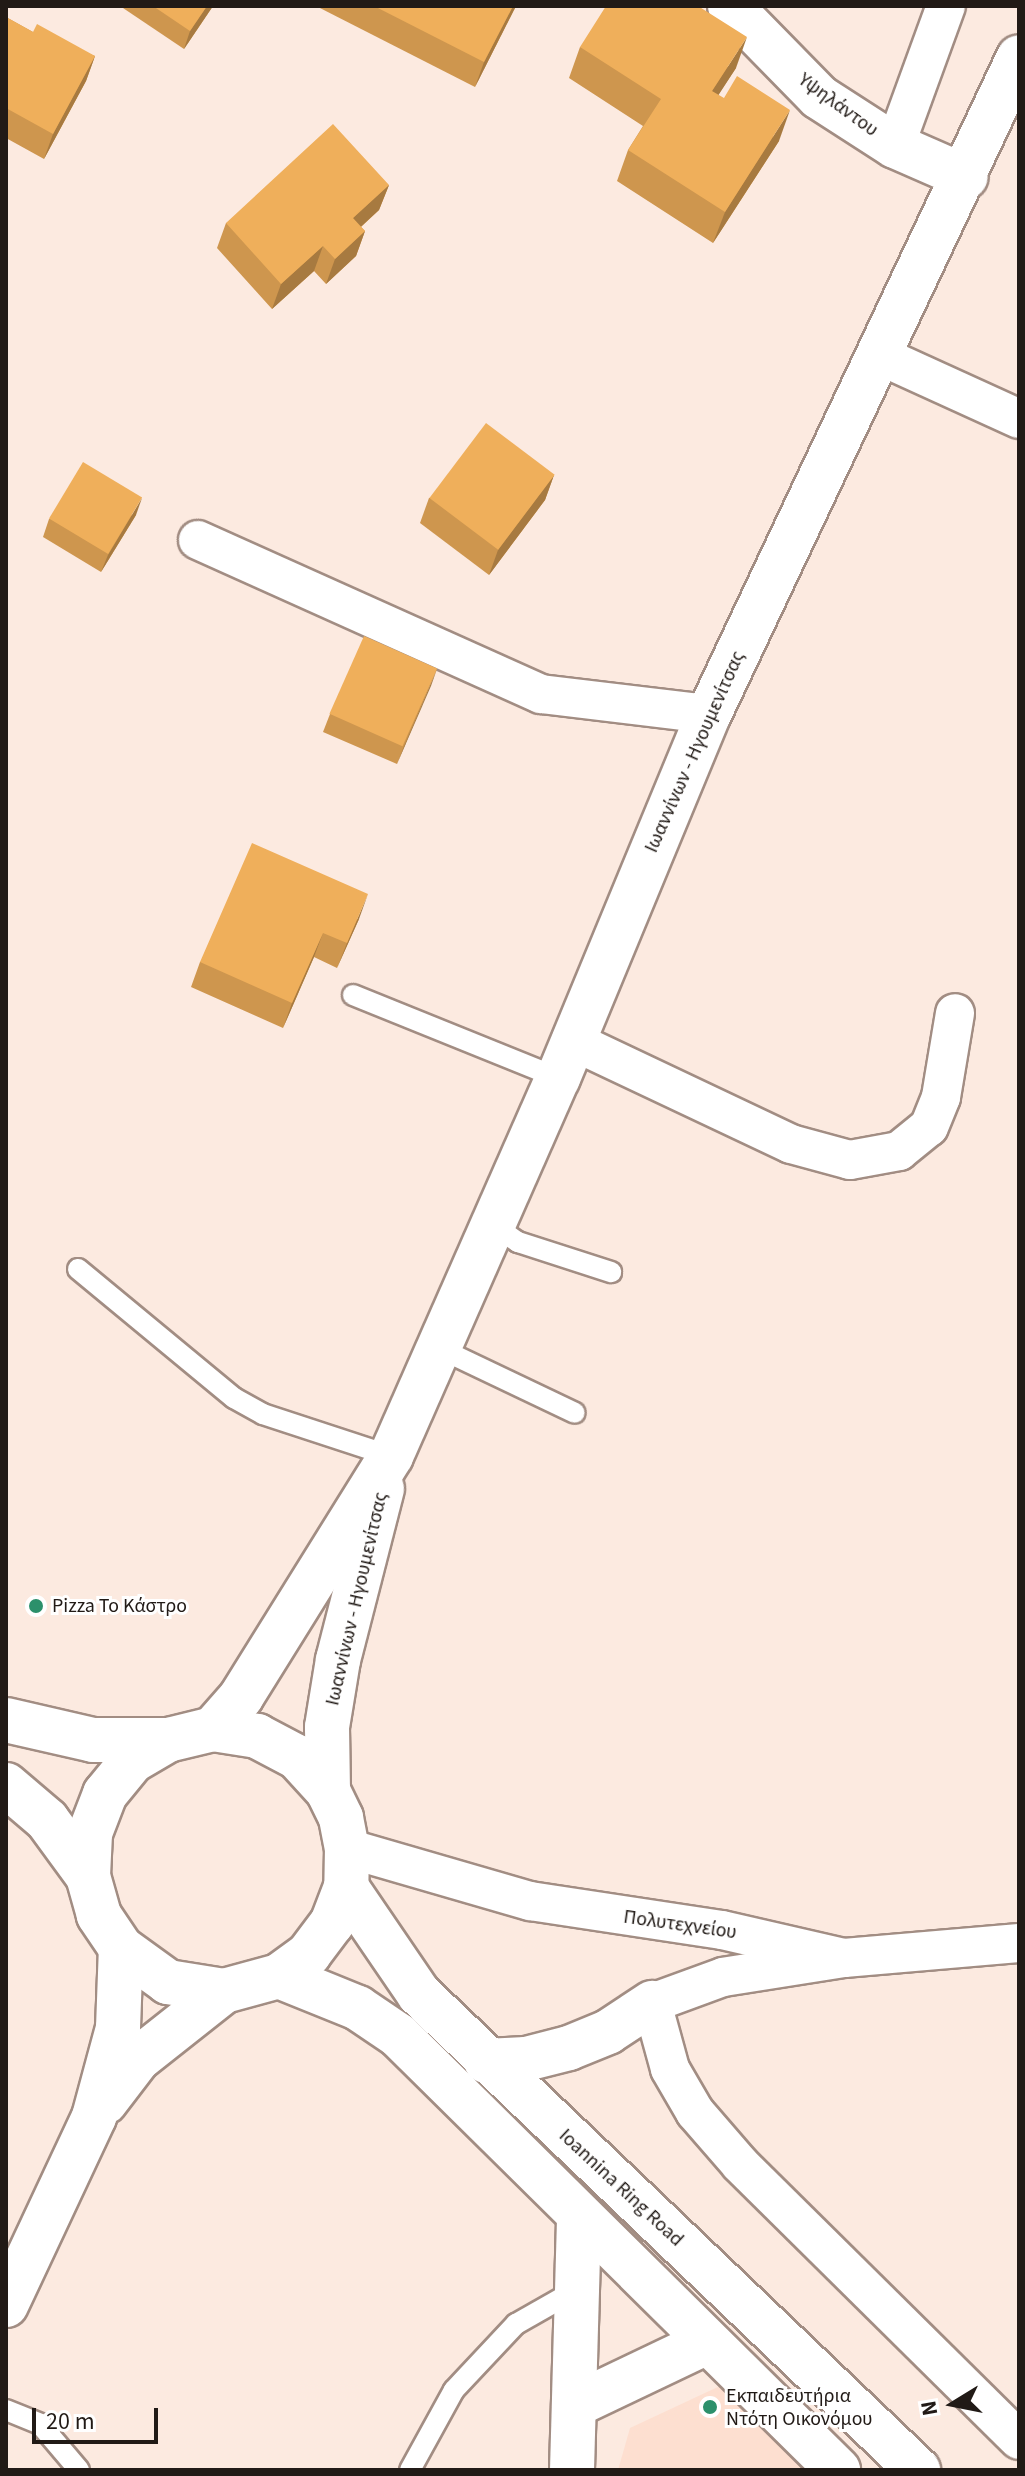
<!DOCTYPE html>
<meta charset="utf-8">
<style>
body{margin:0}
#map{position:relative;width:1025px;height:2476px;overflow:hidden;background:#fceae0;font-family:"Source Sans 3",sans-serif}
div>[style]{position:absolute}
.built>*{inset:0;background:#fddfd0}
.roads{filter:drop-shadow(2px 0 #a28d83) drop-shadow(-2px 0 #a28d83) drop-shadow(0 2px #a28d83) drop-shadow(0 -2px #a28d83)}
.lane>*{height:20px;margin:-10px;padding:0 10px;transform-origin:10px;border-radius:10px;background:#fff}
.street>*{height:38px;margin:-19px;padding:0 19px;transform-origin:19px;border-radius:19px;background:#fff}
.secondary>*{height:44px;margin:-22px;padding:0 22px;transform-origin:22px;border-radius:22px;background:#fff}
.primary>*{height:44px;margin:-22px;padding:0 22px;transform-origin:22px;border-radius:22px;background:#fff}
.highway>*{height:44px;margin:-22px;padding:0 22px;transform-origin:22px;border-radius:22px;background:#fff}
.wall>*{inset:0;background:#ce964e}
.shaded-wall>*{inset:0;background:#a77a40}
.building>*{inset:0;background:#efaf5b;transform-origin:0 0}
.dots>*{width:22px;height:22px;translate:-50% -50%;box-sizing:border-box;border:4px solid #fff;border-radius:50%}
span{translate:-50% -50%;white-space:nowrap;text-align:center;line-height:1.15;-webkit-text-stroke:6px #fff;paint-order:stroke}
.street-label{font-size:20px;color:#211a16}
.poi-label{font-size:20px;color:#211a16}
.left{translate:0 -50%;text-align:left}
.frame{position:absolute;inset:0;border:8px solid #211a16;pointer-events:none}
.north{position:absolute;left:913px;top:2364px;width:80px;height:80px;-webkit-text-stroke:6px #fff;paint-order:stroke;rotate:260deg;font-size:22px;font-weight:700;line-height:32px;text-align:center;color:#211a16}
.north::after{content:'';display:block;margin:auto;width:28px;height:36px;background:#211a16;clip-path:polygon(50% 0,100% 100%,50% 72%,0 100%)}
.scale{position:absolute;left:32px;top:2408px;width:126px;height:36px;box-sizing:border-box;border:4px solid #211a16;border-top:0;padding-left:10px;font-size:24px;line-height:28px;white-space:nowrap;color:#211a16;-webkit-text-stroke:6px #fff;paint-order:stroke}
</style>
<div id="map">
<div class="built">
<i style="clip-path:polygon(722px 2385px,808px 2470px,618px 2470px,630px 2428px)"></i>
</div>
<div class="roads">
<div class="lane">
<i style="left:353px;top:995px;width:221px;rotate:22deg"></i>
<i style="left:492px;top:1224px;width:32px;rotate:35deg"></i>
<i style="left:518px;top:1242px;width:98px;rotate:17.9deg"></i>
<i style="left:78px;top:1269px;width:202px;rotate:39.6deg"></i>
<i style="left:234px;top:1398px;width:33px;rotate:29deg"></i>
<i style="left:263px;top:1414px;width:135px;rotate:18.2deg"></i>
<i style="left:441px;top:1349px;width:148px;rotate:25.5deg"></i>
<i style="left:6px;top:2410px;width:37px;rotate:22deg"></i>
<i style="left:40px;top:2424px;width:60px;rotate:49.7deg"></i>
<i style="left:410px;top:2470px;width:91px;rotate:-61.2deg"></i>
<i style="left:454px;top:2390px;width:91px;rotate:-46.8deg"></i>
<i style="left:516px;top:2324px;width:67px;rotate:-29.6deg"></i>
</div>
<div class="street">
<i style="left:895px;top:146px;width:149px;rotate:-70deg"></i>
<i style="left:881px;top:356px;width:152px;rotate:24.5deg"></i>
<i style="left:198px;top:540px;width:376px;rotate:24.2deg"></i>
<i style="left:541px;top:694px;width:169px;rotate:6.8deg"></i>
<i style="left:571px;top:1040px;width:243px;rotate:25.3deg"></i>
<i style="left:791px;top:1144px;width:61px;rotate:15.2deg"></i>
<i style="left:850px;top:1160px;width:50px;rotate:-10.4deg"></i>
<i style="left:899px;top:1151px;width:38px;rotate:-39deg"></i>
<i style="left:929px;top:1127px;width:32px;rotate:-68deg"></i>
<i style="left:941px;top:1097px;width:85px;rotate:-80.5deg"></i>
<i style="left:347px;top:1848px;width:191px;rotate:16.2deg"></i>
<i style="left:530px;top:1901px;width:194px;rotate:8.6deg"></i>
<i style="left:722px;top:1930px;width:125px;rotate:12.9deg"></i>
<i style="left:844px;top:1958px;width:176px;rotate:-4.9deg"></i>
<i style="left:844px;top:1958px;width:122px;rotate:171.1deg"></i>
<i style="left:723px;top:1977px;width:76px;rotate:159.9deg"></i>
<i style="left:652px;top:2003px;width:68px;rotate:74.7deg"></i>
<i style="left:670px;top:2069px;width:50px;rotate:59.8deg"></i>
<i style="left:695px;top:2112px;width:69px;rotate:49.1deg"></i>
<i style="left:740px;top:2164px;width:392px;rotate:44.7deg"></i>
</div>
<div class="secondary">
<i style="left:730px;top:6px;width:127px;rotate:45.6deg"></i>
<i style="left:819px;top:97px;width:90px;rotate:32.8deg"></i>
<i style="left:895px;top:146px;width:77px;rotate:23.6deg"></i>
<i style="left:575px;top:2405px;width:146px;rotate:-25.5deg"></i>
<i style="left:572px;top:2470px;width:254px;rotate:-88.4deg"></i>
</div>
<div class="primary">
<i style="left:213px;top:1729px;width:43px;rotate:-48.8deg"></i>
<i style="left:241px;top:1697px;width:284px;rotate:-58.1deg"></i>
<i style="left:391px;top:1456px;width:413px;rotate:-66.2deg"></i>
<i style="left:558px;top:1078px;width:394px;rotate:-67.5deg"></i>
<i style="left:709px;top:714px;width:726px;rotate:-64.74deg"></i>
<i style="left:328px;top:1791px;width:64px;rotate:-90.9deg"></i>
<i style="left:327px;top:1727px;width:68px;rotate:-80.7deg"></i>
<i style="left:338px;top:1660px;width:177px;rotate:-75.6deg"></i>
<i style="left:105px;top:2102px;width:54px;rotate:-52.5deg"></i>
<i style="left:138px;top:2059px;width:110px;rotate:-38.3deg"></i>
<i style="left:6px;top:2305px;width:208px;rotate:-64.9deg"></i>
<i style="left:94px;top:2117px;width:92px;rotate:-74.9deg"></i>
<i style="left:118px;top:2028px;width:80px;rotate:-87.9deg"></i>
</div>
<div class="highway">
<i style="left:6px;top:1720px;width:89px;rotate:12.9deg"></i>
<i style="left:93px;top:1740px;width:75px"></i>
<i style="left:168px;top:1740px;width:46px;rotate:-13.7deg"></i>
<i style="left:213px;top:1729px;width:45px;rotate:9deg"></i>
<i style="left:257px;top:1736px;width:45px;rotate:27.7deg"></i>
<i style="left:297px;top:1757px;width:46px;rotate:47.6deg"></i>
<i style="left:328px;top:1791px;width:30px;rotate:64deg"></i>
<i style="left:341px;top:1818px;width:31px;rotate:79deg"></i>
<i style="left:347px;top:1848px;width:39px;rotate:91deg"></i>
<i style="left:346px;top:1887px;width:39px;rotate:111deg"></i>
<i style="left:332px;top:1923px;width:39px;rotate:127deg"></i>
<i style="left:309px;top:1954px;width:37px;rotate:144deg"></i>
<i style="left:279px;top:1976px;width:57px;rotate:164.7deg"></i>
<i style="left:224px;top:1991px;width:57px;rotate:-170.9deg"></i>
<i style="left:168px;top:1982px;width:58px;rotate:-144.1deg"></i>
<i style="left:121px;top:1948px;width:40px;rotate:-124deg"></i>
<i style="left:99px;top:1915px;width:41px;rotate:-105.8deg"></i>
<i style="left:88px;top:1876px;width:43px;rotate:-87.3deg"></i>
<i style="left:90px;top:1833px;width:42px;rotate:-69deg"></i>
<i style="left:105px;top:1794px;width:43px;rotate:-50.7deg"></i>
<i style="left:132px;top:1761px;width:42px;rotate:-30.3deg"></i>
<i style="left:6px;top:1785px;width:54px;rotate:40.5deg"></i>
<i style="left:47px;top:1820px;width:69px;rotate:53.8deg"></i>
<i style="left:346px;top:1887px;width:130px;rotate:55.7deg"></i>
<i style="left:419px;top:1994px;width:690px;rotate:43.65deg"></i>
<i style="left:279px;top:1976px;width:85px;rotate:22.1deg"></i>
<i style="left:358px;top:2008px;width:48px;rotate:34deg"></i>
<i style="left:398px;top:2035px;width:619px;rotate:44.67deg"></i>
<i style="left:486px;top:2061px;width:40px;rotate:-2.9deg"></i>
<i style="left:526px;top:2059px;width:44px;rotate:-14.3deg"></i>
<i style="left:569px;top:2048px;width:42px;rotate:-22.3deg"></i>
<i style="left:608px;top:2032px;width:53px;rotate:-33.4deg"></i>
</div>
</div>
<div class="wall">
<i style="clip-path:polygon(120px 6px,213px 6px,184px 49px)"></i>
<i style="clip-path:polygon(316px 6px,516px 6px,475px 87px)"></i>
<i style="clip-path:polygon(6px 17px,33px 32px,95px 56px,86px 81px,44px 159px,6px 138px)"></i>
<i style="clip-path:polygon(580px 47px,736px 68px,718px 95px,779px 141px,713px 243px,617px 181px,628px 150px,643px 126px,569px 78px)"></i>
<i style="clip-path:polygon(389px 185px,379px 210px,361px 227px,365px 231px,356px 256px,326px 284px,314px 271px,272px 309px,217px 248px,226px 223px)"></i>
<i style="clip-path:polygon(554px 475px,545px 500px,489px 575px,420px 523px,429px 498px)"></i>
<i style="clip-path:polygon(136px 515px,101px 572px,43px 537px,49px 519px)"></i>
<i style="clip-path:polygon(437px 669px,397px 764px,323px 732px,330px 714px)"></i>
<i style="clip-path:polygon(359px 919px,337px 968px,314px 957px,283px 1028px,191px 987px,200px 962px)"></i>
</div>
<div class="shaded-wall">
<i style="clip-path:polygon(207px 6px,213px 6px,184px 49px,190px 31px)"></i>
<i style="clip-path:polygon(513px 6px,516px 6px,475px 87px,484px 62px)"></i>
<i style="clip-path:polygon(747px 37px,736px 68px,701px 122px,712px 91px)"></i>
<i style="clip-path:polygon(95px 56px,86px 81px,44px 159px,53px 134px)"></i>
<i style="clip-path:polygon(790px 110px,779px 141px,713px 243px,725px 212px)"></i>
<i style="clip-path:polygon(389px 185px,379px 210px,343px 243px,353px 218px)"></i>
<i style="clip-path:polygon(365px 231px,356px 256px,326px 284px,335px 259px)"></i>
<i style="clip-path:polygon(323px 246px,314px 271px,272px 309px,281px 284px)"></i>
<i style="clip-path:polygon(554px 475px,545px 500px,489px 575px,498px 550px)"></i>
<i style="clip-path:polygon(142px 498px,136px 515px,101px 572px,108px 555px)"></i>
<i style="clip-path:polygon(437px 669px,431px 686px,397px 764px,404px 746px)"></i>
<i style="clip-path:polygon(368px 894px,359px 919px,337px 968px,347px 943px)"></i>
<i style="clip-path:polygon(323px 933px,314px 957px,283px 1028px,292px 1003px)"></i>
</div>
<div class="building">
<i style="clip-path:polygon(153px 6px,207px 6px,190px 31px)"></i>
<i style="clip-path:polygon(374px 6px,513px 6px,484px 62px)"></i>
<i style="clip-path:polygon(606px 6px,698px 6px,747px 37px,712px 91px,724px 98px,737px 76px,790px 110px,725px 212px,628px 150px,661px 99px,580px 47px)"></i>
<i style="clip-path:polygon(6px 17px,33px 32px,37px 24px,95px 56px,53px 134px,6px 108px)"></i>
<i style="clip-path:polygon(333px 124px,389px 185px,353px 218px,365px 231px,335px 259px,323px 246px,281px 284px,226px 223px)"></i>
<i style="left:486px;top:423px;width:86px;height:94px;rotate:37deg"></i>
<i style="left:83px;top:462px;width:69px;height:66px;rotate:31deg"></i>
<i style="left:364px;top:636px;width:80px;height:85px;rotate:24deg"></i>
<i style="clip-path:polygon(252px 843px,368px 894px,347px 943px,323px 933px,292px 1003px,200px 962px)"></i>
</div>
<div class="dots">
<i style="left:36px;top:1606px;background:#2c906b"></i>
<i style="left:710px;top:2407px;background:#2c906b"></i>
</div>
<div class="street-label">
<span style="left:838px;top:105px;rotate:36deg">Υψηλάντου</span>
<span style="left:695px;top:752px;rotate:-66deg">Ιωαννίνων - Ηγουμενίτσας</span>
<span style="left:357px;top:1599px;rotate:-77deg">Ιωαννίνων - Ηγουμενίτσας</span>
<span style="left:680px;top:1925px;rotate:8deg">Πολυτεχνείου</span>
<span style="left:621px;top:2188px;rotate:43deg">Ioannina Ring Road</span>
</div>
<div class="poi-label">
<span class="left" style="left:52px;top:1606px">Pizza Το Κάστρο</span>
<span class="left" style="left:726px;top:2408px">Εκπαιδευτήρια<br>Ντότη Οικονόμου</span>
</div>
<div class="frame"></div>
<div class="north">N</div>
<div class="scale">20 m</div>
</div>
